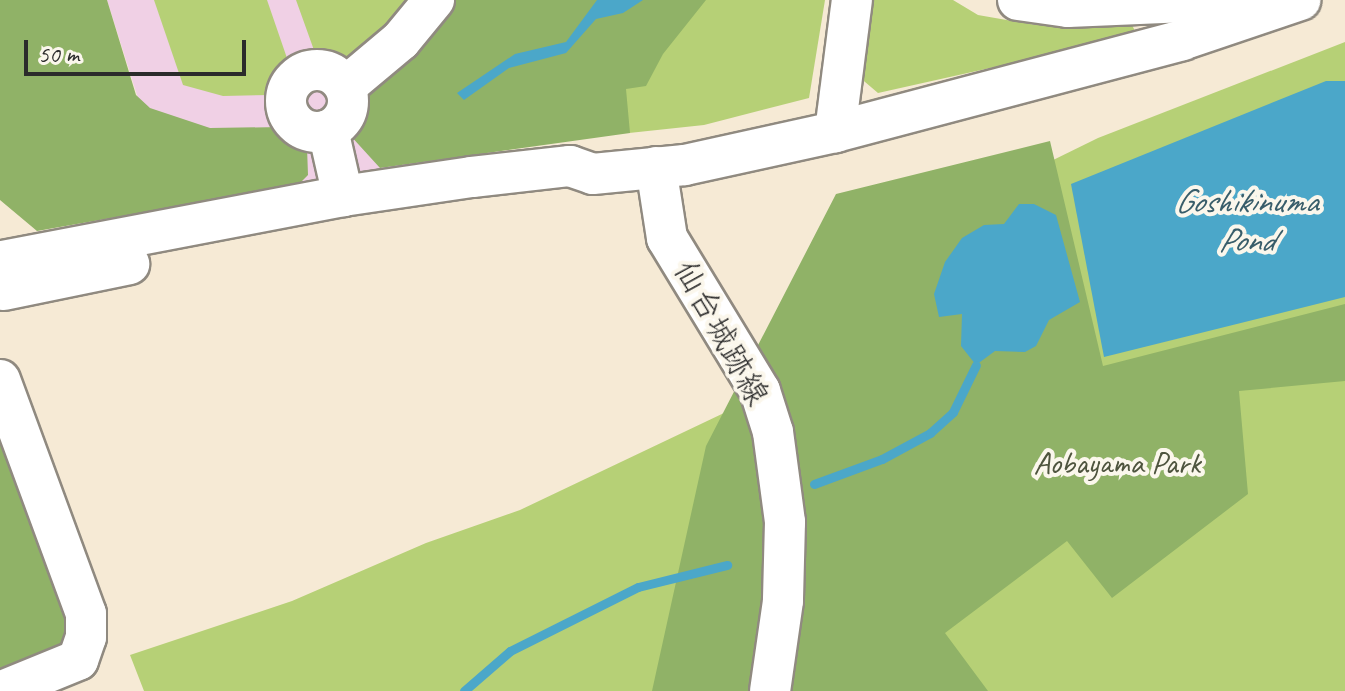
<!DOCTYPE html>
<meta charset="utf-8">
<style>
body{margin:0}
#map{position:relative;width:1345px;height:691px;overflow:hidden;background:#f6ead5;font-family:Caveat,"Klee One",sans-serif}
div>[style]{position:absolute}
.built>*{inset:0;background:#f0d0e5}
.green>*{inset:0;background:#b6d076}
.forest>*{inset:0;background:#90b267}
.water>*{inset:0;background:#4ba7c9}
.stream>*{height:9px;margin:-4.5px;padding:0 4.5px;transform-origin:4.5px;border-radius:4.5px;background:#4ba7c9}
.roads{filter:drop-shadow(2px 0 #908a80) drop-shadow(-2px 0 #908a80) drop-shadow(0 2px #908a80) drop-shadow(0 -2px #908a80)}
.minor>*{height:40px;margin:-20px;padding:0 20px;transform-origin:20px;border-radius:20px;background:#fff}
.minor>.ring{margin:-20px;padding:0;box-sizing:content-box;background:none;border:40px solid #fff;border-radius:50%}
span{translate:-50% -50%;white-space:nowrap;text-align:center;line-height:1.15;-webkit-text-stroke:8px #fbf7ec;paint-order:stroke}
.street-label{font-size:32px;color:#2b2b2b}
.park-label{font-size:32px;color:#4e543e}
.water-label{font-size:34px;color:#385d6a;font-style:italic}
.scale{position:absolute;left:24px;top:40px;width:222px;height:36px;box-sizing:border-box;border:4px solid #2b2b2b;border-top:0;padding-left:10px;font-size:24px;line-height:28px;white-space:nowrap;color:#2b2b2b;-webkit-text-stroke:6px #fbf7ec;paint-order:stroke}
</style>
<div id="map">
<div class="built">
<i style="clip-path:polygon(107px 0,447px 0,430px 160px,173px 209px)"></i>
</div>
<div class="green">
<i style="clip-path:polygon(154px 0,267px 0,288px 61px,272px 95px,223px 96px,183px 85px)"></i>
<i style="clip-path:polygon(296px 0,416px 0,349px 66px,339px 57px,315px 53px)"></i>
<i style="clip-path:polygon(447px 0,825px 0,809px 98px,704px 125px,629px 133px)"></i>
<i style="clip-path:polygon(867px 0,953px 0,978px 15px,1036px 25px,1131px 23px,1135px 31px,1120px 39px,878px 93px,858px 76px)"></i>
<i style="clip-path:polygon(1345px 42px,1345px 691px,837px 691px,994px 189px,1098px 138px)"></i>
<i style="clip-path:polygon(745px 403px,713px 691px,144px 691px,130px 655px,292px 601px,426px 543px,520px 510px)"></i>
</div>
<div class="forest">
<i style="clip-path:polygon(0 0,107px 0,136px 95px,150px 108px,210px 128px,281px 127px,292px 141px,307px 147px,308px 175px,298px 185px,37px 231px,0 200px)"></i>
<i style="clip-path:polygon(447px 0,706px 0,663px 54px,646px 86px,626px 89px,630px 133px,380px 168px,349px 134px,368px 85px)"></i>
<i style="clip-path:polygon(1050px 141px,1103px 366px,1345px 304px,1345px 381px,1239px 391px,1248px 494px,1112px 598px,1067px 541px,945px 633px,988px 691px,652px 691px,706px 446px,836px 194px)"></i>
<i style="clip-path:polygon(0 428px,72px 614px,65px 641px,53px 656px,0 675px)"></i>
</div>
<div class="water">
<i style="clip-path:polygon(597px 0,643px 0,623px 13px,596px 19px,566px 53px,509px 68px,464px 100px,457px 93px,515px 54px,566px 42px)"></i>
<i style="clip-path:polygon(1326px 81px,1345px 81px,1345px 297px,1104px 357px,1071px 184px)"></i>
<i style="clip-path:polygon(1019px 204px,1034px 204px,1056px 215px,1080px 302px,1049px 320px,1036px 346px,1025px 352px,995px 351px,976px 365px,961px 346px,962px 314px,939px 317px,934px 294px,945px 262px,962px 238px,984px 225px,1004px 224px)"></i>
</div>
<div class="stream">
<i style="left:814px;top:484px;width:72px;rotate:-20.2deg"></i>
<i style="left:882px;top:459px;width:55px;rotate:-28.4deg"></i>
<i style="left:930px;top:433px;width:31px;rotate:-42deg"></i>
<i style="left:953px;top:412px;width:52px;rotate:-63.9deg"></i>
<i style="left:464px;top:691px;width:61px;rotate:-41deg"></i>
<i style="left:510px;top:651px;width:143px;rotate:-26.6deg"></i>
<i style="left:638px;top:587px;width:92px;rotate:-13.9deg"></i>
</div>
<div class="roads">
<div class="minor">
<i style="left:1018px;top:0;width:50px;rotate:8deg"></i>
<i style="left:1068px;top:7px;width:166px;rotate:-2.4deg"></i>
<i class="ring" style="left:286px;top:70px;width:22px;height:22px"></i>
<i style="left:345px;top:87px;width:73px;rotate:-40deg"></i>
<i style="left:401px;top:40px;width:52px;rotate:-50.5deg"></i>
<i style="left:328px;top:130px;width:68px;rotate:77.2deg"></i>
<i style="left:835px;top:132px;width:133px;rotate:-82.7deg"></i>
<i style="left:656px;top:167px;width:72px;rotate:81.2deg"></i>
<i style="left:667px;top:238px;width:179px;rotate:58.7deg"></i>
<i style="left:760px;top:391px;width:43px;rotate:72.4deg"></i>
<i style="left:773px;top:432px;width:91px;rotate:82.4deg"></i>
<i style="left:785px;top:522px;width:79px;rotate:91.5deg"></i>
<i style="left:783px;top:601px;width:91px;rotate:98.2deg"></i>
<i style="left:3px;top:261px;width:346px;rotate:-10.8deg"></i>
<i style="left:343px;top:196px;width:130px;rotate:-8.4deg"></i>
<i style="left:472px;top:177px;width:99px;rotate:-6.4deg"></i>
<i style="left:570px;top:166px;width:24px;rotate:19deg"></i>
<i style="left:593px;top:174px;width:92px;rotate:-5.6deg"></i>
<i style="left:685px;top:165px;width:154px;rotate:-12.4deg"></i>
<i style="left:835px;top:132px;width:359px;rotate:-14.8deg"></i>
<i style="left:1182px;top:40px;width:125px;rotate:-18.7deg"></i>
<i style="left:4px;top:290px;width:128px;rotate:-11.7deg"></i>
<i style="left:0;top:380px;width:249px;rotate:69.8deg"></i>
<i style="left:86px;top:614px;width:23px;rotate:90deg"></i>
<i style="left:86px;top:637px;width:24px;rotate:109deg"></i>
<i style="left:78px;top:660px;width:82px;rotate:157.8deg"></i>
</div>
</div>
<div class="street-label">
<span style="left:721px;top:333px;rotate:61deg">仙台城跡線</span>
</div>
<div class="park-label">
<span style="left:1117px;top:463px">Aobayama Park</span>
</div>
<div class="water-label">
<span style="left:1246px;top:220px">Goshikinuma<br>Pond</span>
</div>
<div class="scale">50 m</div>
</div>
